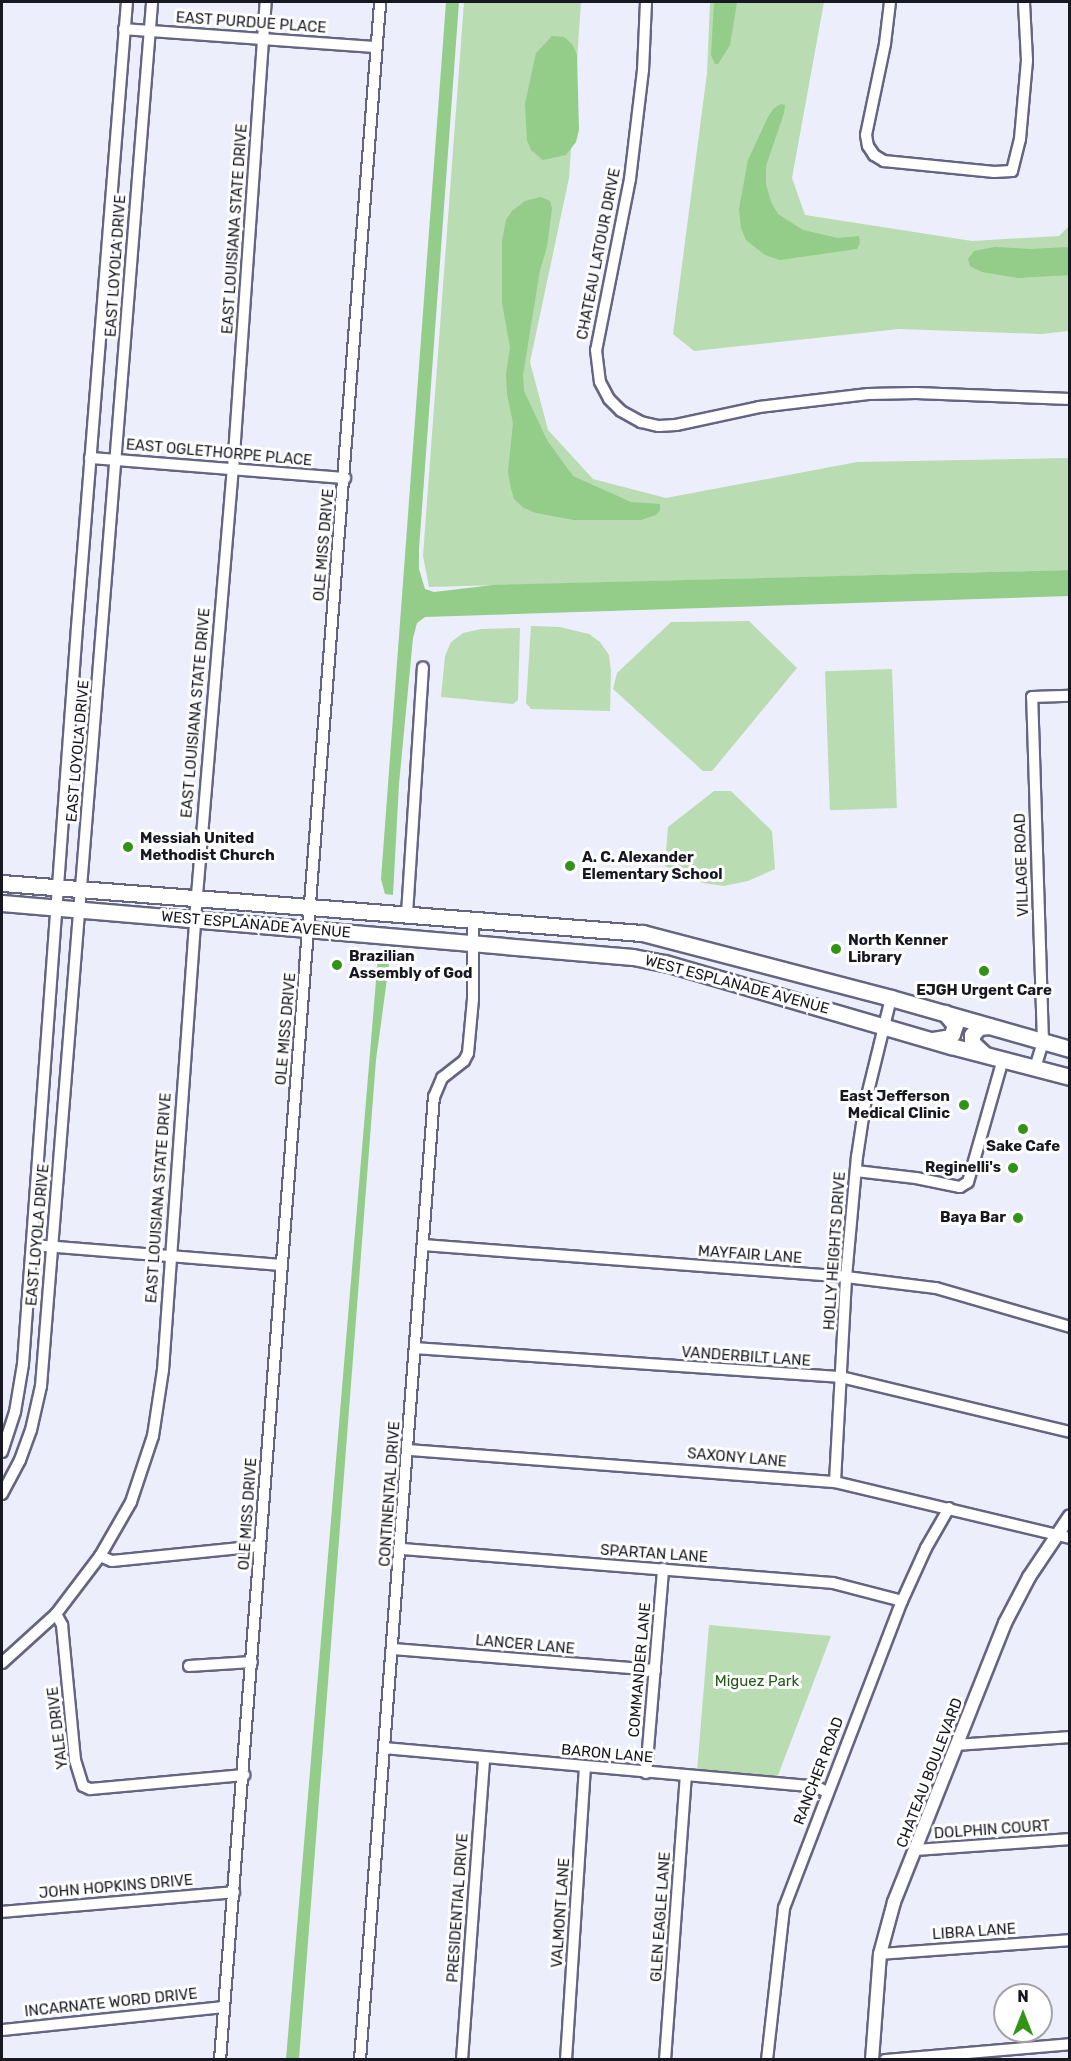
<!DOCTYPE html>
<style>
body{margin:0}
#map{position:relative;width:1071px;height:2061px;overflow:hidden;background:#edeefb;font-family:Rubik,sans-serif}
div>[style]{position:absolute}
.green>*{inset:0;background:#b9dcb2;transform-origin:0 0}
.water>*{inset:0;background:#94cc89}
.roads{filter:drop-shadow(2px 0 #656582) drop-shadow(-2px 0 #656582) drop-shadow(0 2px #656582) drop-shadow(0 -2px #656582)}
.minor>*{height:10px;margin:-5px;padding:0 5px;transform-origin:5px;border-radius:5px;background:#fff}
.tertiary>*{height:12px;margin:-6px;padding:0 6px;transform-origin:6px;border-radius:6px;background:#fff}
.secondary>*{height:15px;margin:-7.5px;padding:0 7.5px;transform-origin:7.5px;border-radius:7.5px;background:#fff}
.dots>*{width:16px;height:16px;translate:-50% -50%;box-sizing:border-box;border:3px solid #fff;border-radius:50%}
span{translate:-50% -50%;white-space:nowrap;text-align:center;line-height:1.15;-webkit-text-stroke:6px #fff;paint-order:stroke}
.street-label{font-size:15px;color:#181823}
.poi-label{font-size:15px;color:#181823;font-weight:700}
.left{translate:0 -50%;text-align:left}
.right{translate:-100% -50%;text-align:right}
.park-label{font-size:15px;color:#245918}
.frame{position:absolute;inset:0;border:3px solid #181823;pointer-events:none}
.north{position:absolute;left:993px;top:1983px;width:60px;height:60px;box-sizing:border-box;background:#fff;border:2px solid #a3a3a7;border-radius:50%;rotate:0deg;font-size:16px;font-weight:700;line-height:24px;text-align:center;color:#181823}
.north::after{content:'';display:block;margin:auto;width:21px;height:27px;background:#319416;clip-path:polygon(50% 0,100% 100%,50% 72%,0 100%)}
</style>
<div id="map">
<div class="green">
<i style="clip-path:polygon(464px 2px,581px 2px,569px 178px,530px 362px,548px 430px,593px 479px,666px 498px,857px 462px,1069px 458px,1069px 570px,429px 587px,423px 556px)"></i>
<i style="clip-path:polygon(710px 2px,824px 2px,792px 178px,805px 215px,972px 241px,1059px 236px,1069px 226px,1069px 331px,1041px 334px,899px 329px,694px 351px,673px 334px,707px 73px)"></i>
<i style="clip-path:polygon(749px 621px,797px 668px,712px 771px,703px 771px,613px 689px,617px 673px,671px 622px)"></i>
<i style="clip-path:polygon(531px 626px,560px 627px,589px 634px,600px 642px,609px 655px,611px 671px,610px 711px,531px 709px,526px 703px)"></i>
<i style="clip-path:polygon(520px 628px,518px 700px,513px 704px,441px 697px,445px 656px,451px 642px,463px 633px,481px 629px)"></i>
<i style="left:892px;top:669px;width:139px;height:67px;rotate:88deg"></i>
<i style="clip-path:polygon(714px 791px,731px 791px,772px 831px,775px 869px,748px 881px,724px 886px,703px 883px,665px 866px,668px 827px)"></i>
<i style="clip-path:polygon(709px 1625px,831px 1636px,777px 1778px,697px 1771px)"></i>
</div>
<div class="water">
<i style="clip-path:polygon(446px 2px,459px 2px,419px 549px,419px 569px,425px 589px,434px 592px,493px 585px,1069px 570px,1069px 596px,425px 617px,417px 623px,413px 638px,399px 784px,393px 895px,385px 894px,381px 879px)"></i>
<i style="clip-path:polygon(714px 2px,737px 2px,730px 45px,718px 64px,715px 64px,711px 55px)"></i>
<i style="clip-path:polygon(552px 36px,564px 37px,572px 44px,577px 55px,579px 130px,576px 142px,566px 155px,543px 160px,531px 150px,527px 140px,525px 104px,536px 53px)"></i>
<i style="clip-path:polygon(781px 104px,785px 105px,784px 113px,766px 166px,766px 184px,771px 202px,778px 214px,803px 230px,838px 238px,859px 236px,860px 243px,857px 249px,780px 260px,765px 255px,746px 240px,741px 228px,739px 209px,748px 160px,768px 117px,774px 108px)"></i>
<i style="clip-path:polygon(541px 197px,550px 201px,552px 208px,547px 247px,540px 270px,523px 375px,524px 391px,547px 440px,573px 476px,631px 502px,660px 504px,660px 510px,656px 515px,641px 520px,574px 520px,536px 513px,524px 508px,514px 499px,511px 489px,508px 472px,513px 423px,507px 394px,506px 374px,510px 347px,502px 303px,502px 241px,506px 220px,512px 211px,525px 201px)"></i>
<i style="clip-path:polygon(995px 247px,1030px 249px,1069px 247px,1069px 275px,1018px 278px,982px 272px,970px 266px,968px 259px,974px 251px)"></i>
<i style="clip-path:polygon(385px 953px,390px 957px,376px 1060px,299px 2059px,286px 2059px,378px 957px)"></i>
</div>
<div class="roads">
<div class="minor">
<i style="left:646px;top:2px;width:68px;rotate:92.5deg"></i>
<i style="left:643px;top:70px;width:110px;rotate:96.8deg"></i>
<i style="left:630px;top:179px;width:174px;rotate:101.2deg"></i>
<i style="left:596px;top:350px;width:32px;rotate:83deg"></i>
<i style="left:600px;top:382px;width:19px;rotate:62deg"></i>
<i style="left:609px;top:399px;width:17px;rotate:45deg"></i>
<i style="left:621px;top:411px;width:23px;rotate:29deg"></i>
<i style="left:641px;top:422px;width:18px;rotate:13deg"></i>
<i style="left:659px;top:426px;width:17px;rotate:-3deg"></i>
<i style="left:676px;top:425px;width:85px;rotate:-12.2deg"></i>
<i style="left:759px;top:407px;width:110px;rotate:-6.8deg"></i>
<i style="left:868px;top:394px;width:48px;rotate:-1.2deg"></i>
<i style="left:916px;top:393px;width:154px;rotate:2.2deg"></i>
<i style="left:890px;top:2px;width:42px;rotate:96.8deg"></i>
<i style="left:885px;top:44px;width:93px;rotate:101.8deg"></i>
<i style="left:866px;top:135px;width:11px;rotate:80deg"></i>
<i style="left:868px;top:146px;width:11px;rotate:56deg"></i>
<i style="left:874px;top:155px;width:12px;rotate:31deg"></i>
<i style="left:884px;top:161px;width:111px;rotate:5.7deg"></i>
<i style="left:994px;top:172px;width:18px;rotate:-3deg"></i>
<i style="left:1012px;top:171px;width:33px;rotate:-76deg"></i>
<i style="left:1020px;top:139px;width:79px;rotate:-84.9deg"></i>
<i style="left:1027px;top:60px;width:58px;rotate:-93deg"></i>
<i style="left:124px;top:29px;width:253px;rotate:4.1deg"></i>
<i style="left:90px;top:458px;width:256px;rotate:4.5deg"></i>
<i style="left:407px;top:914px;width:247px;rotate:-86.3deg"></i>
<i style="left:1035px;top:1068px;width:27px;rotate:-73deg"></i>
<i style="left:1043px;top:1042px;width:345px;rotate:-91.8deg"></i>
<i style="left:1032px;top:697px;width:38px;rotate:-2deg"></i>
<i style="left:856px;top:1171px;width:60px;rotate:6.7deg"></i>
<i style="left:916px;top:1178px;width:45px;rotate:11.6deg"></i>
<i style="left:960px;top:1187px;width:9px;rotate:-32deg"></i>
<i style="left:968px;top:1182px;width:128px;rotate:-74.1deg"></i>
<i style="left:32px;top:1245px;width:250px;rotate:4.6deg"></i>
<i style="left:423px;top:1245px;width:424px;rotate:4.3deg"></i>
<i style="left:846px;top:1277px;width:91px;rotate:7deg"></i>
<i style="left:936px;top:1288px;width:140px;rotate:16.2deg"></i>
<i style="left:415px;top:1348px;width:427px;rotate:3.9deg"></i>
<i style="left:841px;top:1377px;width:236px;rotate:13.5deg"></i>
<i style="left:409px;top:1450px;width:427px;rotate:4.3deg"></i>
<i style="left:835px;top:1482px;width:242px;rotate:13.4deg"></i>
<i style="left:2px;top:1452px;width:42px;rotate:-72deg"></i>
<i style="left:15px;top:1412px;width:49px;rotate:-80.5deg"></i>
<i style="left:23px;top:1364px;width:739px;rotate:-85.81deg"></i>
<i style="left:77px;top:627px;width:627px;rotate:-85.43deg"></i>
<i style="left:835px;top:1482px;width:205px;rotate:-86.9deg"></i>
<i style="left:846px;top:1277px;width:121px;rotate:-84.8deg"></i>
<i style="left:857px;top:1157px;width:54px;rotate:-81.4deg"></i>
<i style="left:865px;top:1104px;width:109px;rotate:-76.2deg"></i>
<i style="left:2px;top:1494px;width:38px;rotate:-62deg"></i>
<i style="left:20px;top:1460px;width:32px;rotate:-70deg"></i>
<i style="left:31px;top:1430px;width:45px;rotate:-77.2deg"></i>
<i style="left:41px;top:1386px;width:1388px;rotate:-85.41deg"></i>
<i style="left:401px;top:1549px;width:433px;rotate:4.5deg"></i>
<i style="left:833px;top:1583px;width:71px;rotate:14.6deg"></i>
<i style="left:100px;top:1556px;width:13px;rotate:23deg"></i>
<i style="left:112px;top:1561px;width:149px;rotate:-5.8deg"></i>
<i style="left:56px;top:1614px;width:13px;rotate:61deg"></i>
<i style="left:62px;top:1625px;width:136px;rotate:84.5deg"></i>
<i style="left:75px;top:1760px;width:27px;rotate:73deg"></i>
<i style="left:83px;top:1786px;width:8px;rotate:23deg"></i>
<i style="left:90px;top:1789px;width:155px;rotate:-5.2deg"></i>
<i style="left:393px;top:1649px;width:263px;rotate:4.6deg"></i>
<i style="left:2px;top:1663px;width:73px;rotate:-42.2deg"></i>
<i style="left:56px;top:1614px;width:73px;rotate:-52.8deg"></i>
<i style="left:100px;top:1556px;width:62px;rotate:-60.1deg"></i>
<i style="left:131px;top:1502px;width:70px;rotate:-71.6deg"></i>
<i style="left:153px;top:1436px;width:67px;rotate:-81.4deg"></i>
<i style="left:163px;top:1370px;width:452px;rotate:-85.9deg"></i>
<i style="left:195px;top:919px;width:452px;rotate:-85.2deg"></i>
<i style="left:233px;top:469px;width:468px;rotate:-86deg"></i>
<i style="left:189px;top:1666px;width:63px;rotate:-3.6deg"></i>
<i style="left:957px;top:1745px;width:113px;rotate:-4deg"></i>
<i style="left:384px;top:1748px;width:435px;rotate:5.1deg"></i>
<i style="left:817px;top:1787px;width:11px;rotate:27deg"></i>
<i style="left:646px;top:1773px;width:205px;rotate:-85.2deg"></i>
<i style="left:917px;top:1850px;width:153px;rotate:-4.1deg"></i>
<i style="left:2px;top:1912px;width:233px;rotate:-4.9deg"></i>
<i style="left:880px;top:1954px;width:191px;rotate:-4.2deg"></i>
<i style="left:2px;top:2030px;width:223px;rotate:-5.9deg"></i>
<i style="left:220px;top:2060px;width:2064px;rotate:-85.55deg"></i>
<i style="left:360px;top:2060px;width:966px;rotate:-85.61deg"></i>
<i style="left:434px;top:1097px;width:21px;rotate:-67deg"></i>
<i style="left:442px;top:1078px;width:28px;rotate:-38deg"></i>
<i style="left:464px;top:1061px;width:9px;rotate:-63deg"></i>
<i style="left:468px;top:1053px;width:54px;rotate:-84.7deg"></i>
<i style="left:473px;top:999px;width:78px;rotate:-90deg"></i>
<i style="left:462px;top:2060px;width:303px;rotate:-85.8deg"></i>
<i style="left:566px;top:2060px;width:293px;rotate:-86.3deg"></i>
<i style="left:665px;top:2060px;width:285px;rotate:-85.8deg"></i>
<i style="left:767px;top:2060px;width:153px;rotate:-83.6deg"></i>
<i style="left:784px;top:1908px;width:329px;rotate:-69deg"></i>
<i style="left:902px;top:1601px;width:58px;rotate:-65.6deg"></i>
<i style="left:926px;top:1548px;width:46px;rotate:-60.1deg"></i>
<i style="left:885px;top:2060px;width:186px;rotate:-4.9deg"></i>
</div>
<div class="tertiary">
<i style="left:872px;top:2060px;width:106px;rotate:-85.7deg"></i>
<i style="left:880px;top:1954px;width:54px;rotate:-74.9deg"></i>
<i style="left:894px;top:1902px;width:300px;rotate:-68.3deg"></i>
<i style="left:1005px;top:1623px;width:52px;rotate:-62.4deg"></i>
<i style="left:1029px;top:1577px;width:73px;rotate:-56.1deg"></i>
</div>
<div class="secondary">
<i style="left:2px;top:883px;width:642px;rotate:4.47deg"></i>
<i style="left:642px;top:933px;width:257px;rotate:14.6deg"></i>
<i style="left:891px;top:998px;width:186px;rotate:15.9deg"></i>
<i style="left:2px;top:903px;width:633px;rotate:4.89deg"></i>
<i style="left:633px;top:957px;width:33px;rotate:11deg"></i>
<i style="left:665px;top:963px;width:298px;rotate:16.2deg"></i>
<i style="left:951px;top:1046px;width:123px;rotate:14.6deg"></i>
<i style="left:933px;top:1040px;width:17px;rotate:-10deg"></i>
<i style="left:950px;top:1037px;width:4px;rotate:-56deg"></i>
<i style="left:952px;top:1034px;width:9px;rotate:-72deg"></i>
<i style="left:955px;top:1025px;width:16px;rotate:-130deg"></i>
<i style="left:984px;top:1054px;width:16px;rotate:-137deg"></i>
<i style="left:972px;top:1043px;width:8px;rotate:-90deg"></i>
<i style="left:972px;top:1035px;width:11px;rotate:-49deg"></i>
<i style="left:979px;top:1027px;width:10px;rotate:-6deg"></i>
</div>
</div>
<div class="dots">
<i style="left:128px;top:847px;background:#319416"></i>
<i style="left:570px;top:866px;background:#319416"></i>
<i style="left:836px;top:949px;background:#319416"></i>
<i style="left:337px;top:965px;background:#319416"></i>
<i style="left:984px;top:971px;background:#319416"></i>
<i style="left:964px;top:1105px;background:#319416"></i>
<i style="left:1023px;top:1129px;background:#319416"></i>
<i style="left:1013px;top:1168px;background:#319416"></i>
<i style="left:1018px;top:1218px;background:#319416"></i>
</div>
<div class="street-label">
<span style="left:251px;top:23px;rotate:4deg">EAST PURDUE PLACE</span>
<span style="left:235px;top:229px;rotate:-86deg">EAST LOUISIANA STATE DRIVE</span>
<span style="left:599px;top:254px;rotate:-79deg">CHATEAU LATOUR DRIVE</span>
<span style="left:116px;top:266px;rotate:-86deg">EAST LOYOLA DRIVE</span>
<span style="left:219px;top:453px;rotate:5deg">EAST OGLETHORPE PLACE</span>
<span style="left:324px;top:545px;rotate:-85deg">OLE MISS DRIVE</span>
<span style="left:196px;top:713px;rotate:-85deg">EAST LOUISIANA STATE DRIVE</span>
<span style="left:78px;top:751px;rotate:-85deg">EAST LOYOLA DRIVE</span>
<span style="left:1022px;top:865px;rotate:-92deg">VILLAGE ROAD</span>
<span style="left:256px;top:925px;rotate:5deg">WEST ESPLANADE AVENUE</span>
<span style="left:737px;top:985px;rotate:15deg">WEST ESPLANADE AVENUE</span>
<span style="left:286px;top:1029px;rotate:-85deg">OLE MISS DRIVE</span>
<span style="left:159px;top:1198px;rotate:-86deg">EAST LOUISIANA STATE DRIVE</span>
<span style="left:38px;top:1235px;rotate:-85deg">EAST LOYOLA DRIVE</span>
<span style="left:835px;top:1251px;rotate:-86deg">HOLLY HEIGHTS DRIVE</span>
<span style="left:750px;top:1255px;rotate:4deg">MAYFAIR LANE</span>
<span style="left:746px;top:1357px;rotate:4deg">VANDERBILT LANE</span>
<span style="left:737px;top:1458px;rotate:5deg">SAXONY LANE</span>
<span style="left:390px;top:1494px;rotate:-86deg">CONTINENTAL DRIVE</span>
<span style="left:248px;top:1514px;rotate:-86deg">OLE MISS DRIVE</span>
<span style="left:654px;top:1554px;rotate:4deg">SPARTAN LANE</span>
<span style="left:525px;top:1645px;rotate:5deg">LANCER LANE</span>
<span style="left:640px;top:1670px;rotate:-85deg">COMMANDER LANE</span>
<span style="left:58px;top:1728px;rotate:-97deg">YALE DRIVE</span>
<span style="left:607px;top:1754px;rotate:5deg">BARON LANE</span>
<span style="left:819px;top:1771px;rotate:-69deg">RANCHER ROAD</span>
<span style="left:930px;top:1773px;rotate:-69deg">CHATEAU BOULEVARD</span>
<span style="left:992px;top:1830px;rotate:-4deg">DOLPHIN COURT</span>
<span style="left:116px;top:1887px;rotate:-5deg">JOHN HOPKINS DRIVE</span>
<span style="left:458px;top:1908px;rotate:-86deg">PRESIDENTIAL DRIVE</span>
<span style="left:561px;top:1913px;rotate:-86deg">VALMONT LANE</span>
<span style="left:661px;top:1917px;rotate:-86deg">GLEN EAGLE LANE</span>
<span style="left:974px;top:1932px;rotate:-4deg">LIBRA LANE</span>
<span style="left:111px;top:2003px;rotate:-6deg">INCARNATE WORD DRIVE</span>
</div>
<div class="poi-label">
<span class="left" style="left:140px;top:847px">Messiah United<br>Methodist Church</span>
<span class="left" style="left:582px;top:866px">A. C. Alexander<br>Elementary School</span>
<span class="left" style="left:848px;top:949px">North Kenner<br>Library</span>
<span class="left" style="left:349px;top:965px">Brazilian<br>Assembly of God</span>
<span style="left:984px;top:991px">EJGH Urgent Care</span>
<span class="right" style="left:950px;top:1105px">East Jefferson<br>Medical Clinic</span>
<span style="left:1023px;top:1147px">Sake Cafe</span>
<span class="right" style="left:1001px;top:1168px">Reginelli's</span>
<span class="right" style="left:1006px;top:1218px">Baya Bar</span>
</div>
<div class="park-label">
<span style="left:757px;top:1682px">Miguez Park</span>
</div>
<div class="frame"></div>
<div class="north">N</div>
</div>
